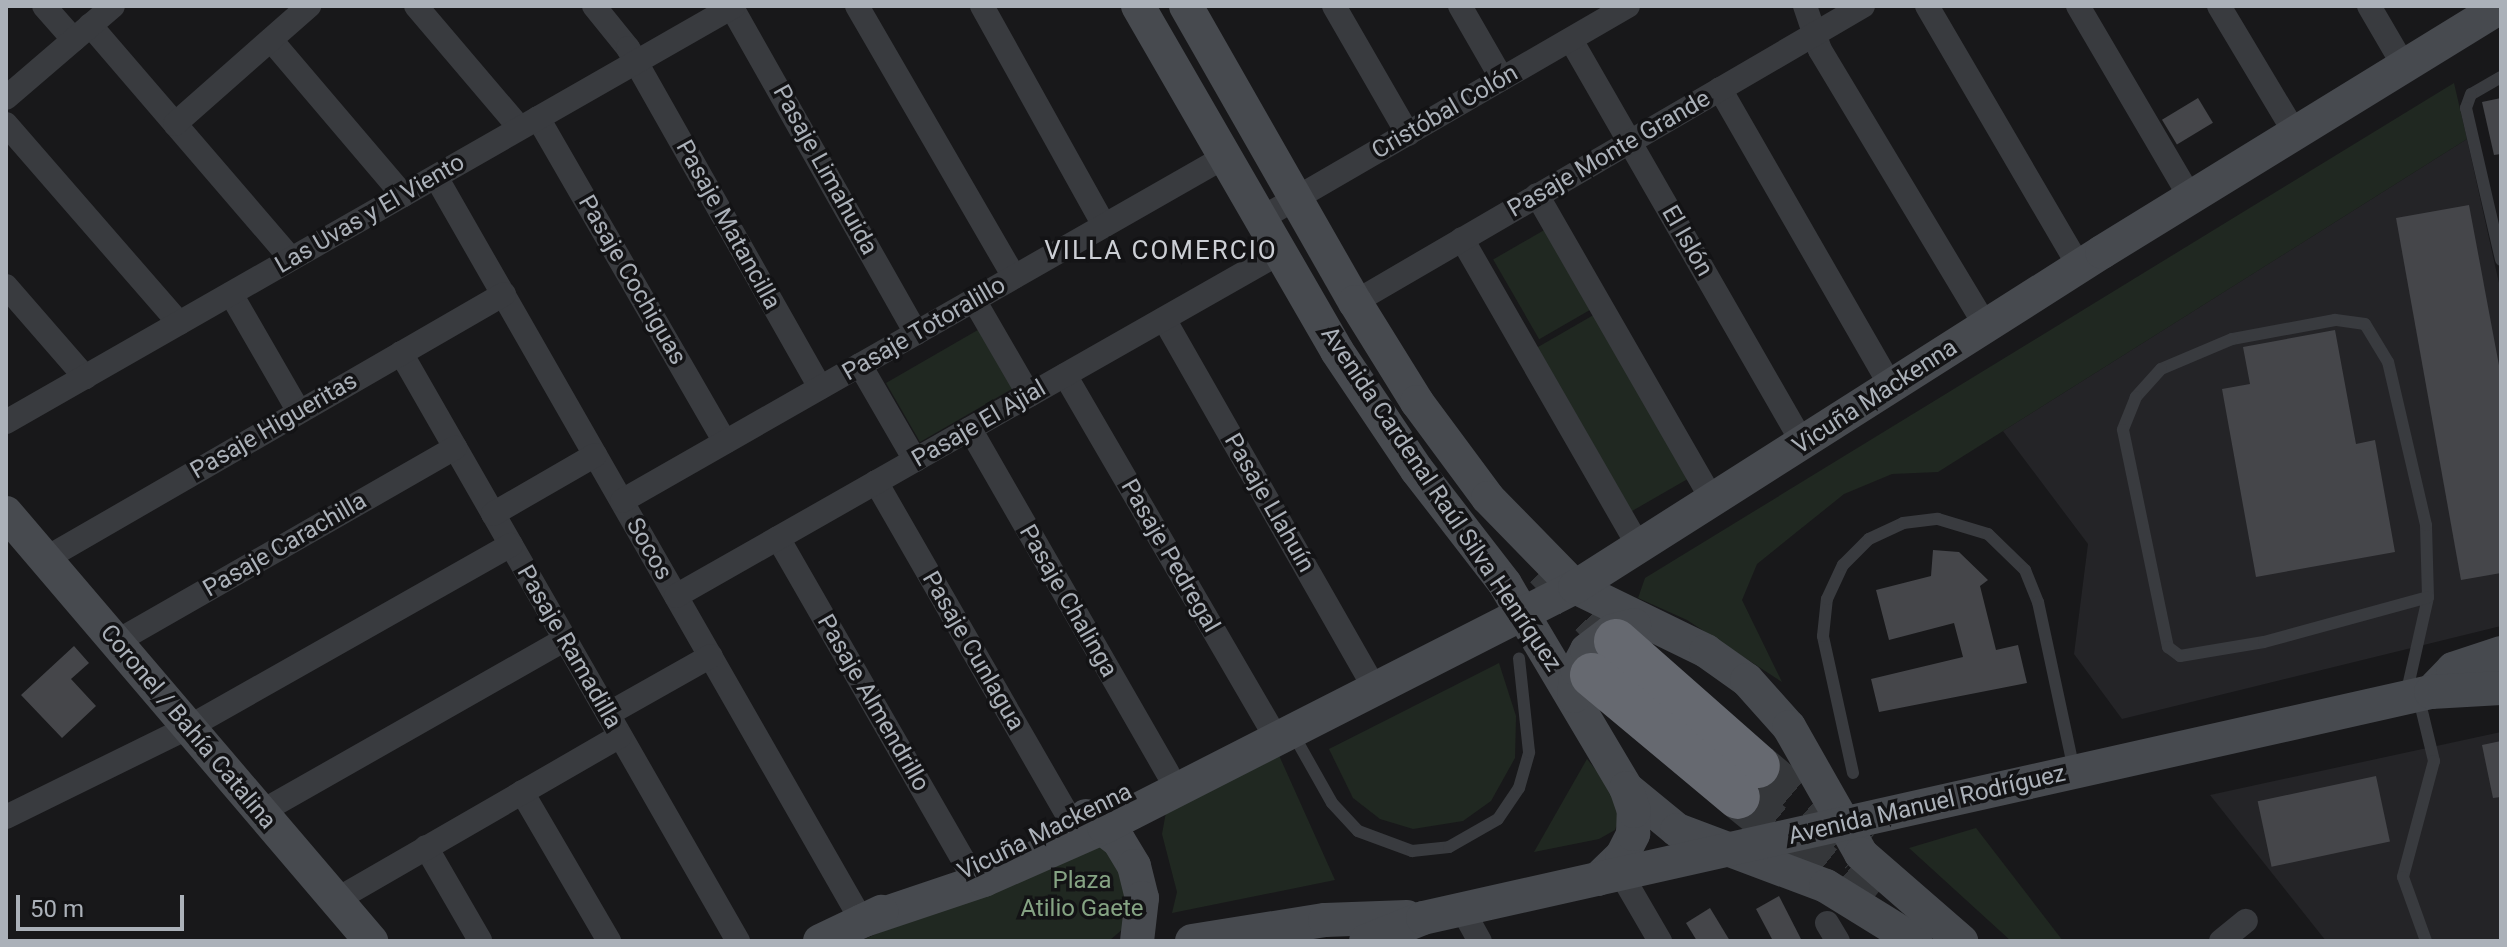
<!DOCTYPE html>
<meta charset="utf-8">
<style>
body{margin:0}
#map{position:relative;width:2507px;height:947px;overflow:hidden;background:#18181a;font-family:Roboto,sans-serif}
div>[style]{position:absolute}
.built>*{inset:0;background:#242427}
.green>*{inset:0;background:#202821;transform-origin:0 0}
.building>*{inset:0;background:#45464a;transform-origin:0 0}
.highway-tunnel>*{height:44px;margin-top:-22px;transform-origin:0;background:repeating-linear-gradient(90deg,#35373a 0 44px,transparent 0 66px)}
.lane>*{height:12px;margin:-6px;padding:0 6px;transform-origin:6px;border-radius:6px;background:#393b3f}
.street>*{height:24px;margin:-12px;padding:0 12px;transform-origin:12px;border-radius:12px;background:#393b3f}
.secondary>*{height:34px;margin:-17px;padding:0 17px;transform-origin:17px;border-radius:17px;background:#474a4f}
.highway>*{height:44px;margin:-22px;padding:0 22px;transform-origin:22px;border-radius:22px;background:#666970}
span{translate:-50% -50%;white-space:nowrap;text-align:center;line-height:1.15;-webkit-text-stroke:7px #131315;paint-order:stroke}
.street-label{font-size:24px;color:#abb1b9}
.park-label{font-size:24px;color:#85a383}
.neighbourhood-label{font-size:26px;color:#cccfd5;letter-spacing:2px}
.frame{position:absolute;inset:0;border:8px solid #abb1b9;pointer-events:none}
.scale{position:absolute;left:16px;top:895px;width:168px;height:36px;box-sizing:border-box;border:4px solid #abb1b9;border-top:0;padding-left:10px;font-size:24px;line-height:28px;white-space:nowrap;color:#abb1b9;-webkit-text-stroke:6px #131315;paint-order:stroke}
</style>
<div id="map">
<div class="built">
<i style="clip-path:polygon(2467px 139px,2501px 292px,2501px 626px,2122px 719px,2074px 654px,2088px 544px,2003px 431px)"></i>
<i style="clip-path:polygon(2501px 732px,2501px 941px,2326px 941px,2210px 795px)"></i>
</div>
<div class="green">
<i style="clip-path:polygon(2454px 83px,2467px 139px,1938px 472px,1892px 474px,1844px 494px,1757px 564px,1742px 600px,1782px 682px,1687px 620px,1638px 598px,1645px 578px)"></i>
<i style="left:1546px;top:229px;width:92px;height:61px;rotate:60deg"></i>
<i style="left:1597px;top:313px;width:189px;height:69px;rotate:60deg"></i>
<i style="left:983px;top:327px;width:68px;height:112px;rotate:60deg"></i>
<i style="clip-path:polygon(1499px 663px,1516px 716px,1515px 758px,1491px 801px,1463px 821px,1413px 829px,1380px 819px,1353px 798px,1329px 749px)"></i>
<i style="clip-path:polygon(1277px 751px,1335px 880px,1172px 913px,1177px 892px,1162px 834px,1166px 812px)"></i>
<i style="clip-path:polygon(1587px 759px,1615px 793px,1622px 812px,1615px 830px,1599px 839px,1534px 852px)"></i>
<i style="clip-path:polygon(1976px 828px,2063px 941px,2011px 941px,1909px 848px)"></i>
<i style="clip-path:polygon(1095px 838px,1122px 867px,1130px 923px,1110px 940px,860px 941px)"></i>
</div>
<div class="building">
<i style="left:2198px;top:98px;width:29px;height:42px;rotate:59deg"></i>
<i style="clip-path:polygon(2501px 98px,2501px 154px,2494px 155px,2482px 102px)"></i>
<i style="clip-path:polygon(2469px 205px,2501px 376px,2501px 573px,2461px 580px,2396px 218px)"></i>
<i style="clip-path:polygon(2335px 330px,2356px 444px,2375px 440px,2395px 552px,2256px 577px,2222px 389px,2250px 384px,2243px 347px)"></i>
<i style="clip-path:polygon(1933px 550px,1959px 552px,1988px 580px,1980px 586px,1996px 650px,2018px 645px,2027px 683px,1879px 712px,1871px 679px,1963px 657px,1954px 623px,1889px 640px,1876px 590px,1931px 576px)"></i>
<i style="clip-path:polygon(74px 646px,89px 663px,71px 679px,96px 706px,62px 738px,21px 695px)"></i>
<i style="clip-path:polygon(2501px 741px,2501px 797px,2493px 798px,2482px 745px)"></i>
<i style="left:2376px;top:776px;width:67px;height:121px;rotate:78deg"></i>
<i style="clip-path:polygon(1779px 896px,1802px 941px,1773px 941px,1756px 909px)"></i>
<i style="clip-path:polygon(1710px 908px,1730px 941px,1697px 941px,1686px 923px)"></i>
</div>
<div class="highway-tunnel">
<i style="left:1546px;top:567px;width:102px;rotate:46.6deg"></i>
<i style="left:1758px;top:766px;width:133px;rotate:40.1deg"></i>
<i style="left:1738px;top:797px;width:169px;rotate:39.2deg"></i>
</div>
<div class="lane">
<i style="left:2501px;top:77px;width:34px;rotate:150deg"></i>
<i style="left:2471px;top:94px;width:15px;rotate:110deg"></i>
<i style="left:2466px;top:108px;width:156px;rotate:77deg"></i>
<i style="left:2406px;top:695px;width:100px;rotate:-77.3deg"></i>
<i style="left:2428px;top:597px;width:72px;rotate:-91.6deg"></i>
<i style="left:2426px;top:525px;width:167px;rotate:-103.1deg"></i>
<i style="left:2388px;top:362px;width:44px;rotate:-121.2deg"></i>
<i style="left:2365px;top:324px;width:30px;rotate:-172deg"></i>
<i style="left:2335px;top:320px;width:105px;rotate:169.5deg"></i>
<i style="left:2232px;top:339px;width:77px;rotate:157.1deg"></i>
<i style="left:2161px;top:369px;width:38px;rotate:132deg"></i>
<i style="left:2136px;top:397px;width:35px;rotate:112deg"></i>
<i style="left:2123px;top:430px;width:222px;rotate:78.3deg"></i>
<i style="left:2168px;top:647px;width:15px;rotate:37deg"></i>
<i style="left:2180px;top:656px;width:85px;rotate:-9.5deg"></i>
<i style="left:2264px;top:642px;width:170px;rotate:-15.3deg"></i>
<i style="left:2419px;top:699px;width:64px;rotate:76.4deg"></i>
<i style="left:2434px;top:761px;width:120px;rotate:105deg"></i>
<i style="left:2403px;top:877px;width:68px;rotate:70.2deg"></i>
<i style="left:1292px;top:732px;width:81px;rotate:60.6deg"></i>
<i style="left:1332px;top:803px;width:38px;rotate:47deg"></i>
<i style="left:1358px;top:831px;width:58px;rotate:20.3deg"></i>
<i style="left:1412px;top:851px;width:37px;rotate:-6deg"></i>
<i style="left:1449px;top:847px;width:56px;rotate:-29.7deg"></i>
<i style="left:1498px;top:819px;width:37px;rotate:-56deg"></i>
<i style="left:1519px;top:788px;width:37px;rotate:-74deg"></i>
<i style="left:1529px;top:752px;width:94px;rotate:-96.1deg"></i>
<i style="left:1853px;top:773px;width:140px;rotate:-102.4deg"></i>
<i style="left:1823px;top:636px;width:37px;rotate:-84deg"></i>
<i style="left:1827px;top:599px;width:38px;rotate:-65deg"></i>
<i style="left:1843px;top:565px;width:37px;rotate:-45deg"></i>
<i style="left:1869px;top:539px;width:38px;rotate:-25deg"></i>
<i style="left:1903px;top:523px;width:35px;rotate:-7deg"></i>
<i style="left:1938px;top:519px;width:52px;rotate:16.7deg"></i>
<i style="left:1988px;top:534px;width:52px;rotate:44.2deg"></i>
<i style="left:2025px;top:570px;width:35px;rotate:68deg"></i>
<i style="left:2038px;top:602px;width:172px;rotate:77.9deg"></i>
</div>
<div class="street">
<i style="left:44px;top:6px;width:45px;rotate:48.6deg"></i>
<i style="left:416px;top:6px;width:160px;rotate:49.6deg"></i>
<i style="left:594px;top:6px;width:54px;rotate:51deg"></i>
<i style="left:628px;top:48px;width:390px;rotate:60.5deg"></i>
<i style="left:731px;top:6px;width:376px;rotate:60.5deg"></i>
<i style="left:857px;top:6px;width:313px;rotate:59.9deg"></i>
<i style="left:982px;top:6px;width:251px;rotate:60.9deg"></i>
<i style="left:1334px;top:6px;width:148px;rotate:60deg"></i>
<i style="left:1460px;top:6px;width:84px;rotate:60.1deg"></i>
<i style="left:1805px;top:6px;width:46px;rotate:71.2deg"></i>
<i style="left:1820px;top:50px;width:322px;rotate:59deg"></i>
<i style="left:1927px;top:6px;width:301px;rotate:59.7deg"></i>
<i style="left:2078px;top:6px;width:221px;rotate:59.6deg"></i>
<i style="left:2219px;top:6px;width:148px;rotate:59.1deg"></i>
<i style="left:2369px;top:6px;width:69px;rotate:59.7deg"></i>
<i style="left:90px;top:25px;width:308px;rotate:49.3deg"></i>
<i style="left:271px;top:40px;width:204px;rotate:49.6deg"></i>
<i style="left:1571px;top:40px;width:465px;rotate:60.1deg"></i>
<i style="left:1720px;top:89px;width:343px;rotate:60.1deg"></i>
<i style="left:6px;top:98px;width:141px;rotate:-40.7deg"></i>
<i style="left:538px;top:118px;width:374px;rotate:60deg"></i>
<i style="left:6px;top:124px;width:264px;rotate:49deg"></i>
<i style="left:175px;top:124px;width:179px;rotate:-41.4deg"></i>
<i style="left:436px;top:177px;width:857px;rotate:60.21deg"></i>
<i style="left:1537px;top:195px;width:353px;rotate:60.1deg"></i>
<i style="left:1262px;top:218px;width:423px;rotate:-30.1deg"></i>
<i style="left:1462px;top:239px;width:355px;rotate:60.1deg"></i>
<i style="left:6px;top:286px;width:121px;rotate:49deg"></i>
<i style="left:231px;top:294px;width:136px;rotate:60deg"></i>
<i style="left:974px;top:300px;width:110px;rotate:59.9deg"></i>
<i style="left:1355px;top:302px;width:588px;rotate:-30.23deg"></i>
<i style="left:1164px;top:319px;width:424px;rotate:60.3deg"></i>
<i style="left:401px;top:353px;width:678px;rotate:60.18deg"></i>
<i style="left:860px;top:365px;width:110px;rotate:59.9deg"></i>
<i style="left:1065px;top:375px;width:419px;rotate:59.8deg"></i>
<i style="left:6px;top:422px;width:838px;rotate:-29.74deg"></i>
<i style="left:970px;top:429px;width:397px;rotate:60.1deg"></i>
<i style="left:876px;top:482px;width:390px;rotate:60.1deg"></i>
<i style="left:622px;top:501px;width:696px;rotate:-29.73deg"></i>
<i style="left:493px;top:514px;width:118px;rotate:-30deg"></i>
<i style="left:778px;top:538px;width:381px;rotate:60.1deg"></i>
<i style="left:45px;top:559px;width:530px;rotate:-30deg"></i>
<i style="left:676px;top:596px;width:696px;rotate:-29.62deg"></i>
<i style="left:116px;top:642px;width:391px;rotate:-29.8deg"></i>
<i style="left:608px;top:714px;width:118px;rotate:-29.4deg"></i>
<i style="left:522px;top:792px;width:173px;rotate:59.7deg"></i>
<i style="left:261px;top:812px;width:350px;rotate:-29.6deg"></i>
<i style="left:6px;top:817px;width:204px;rotate:-26.2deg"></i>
<i style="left:189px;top:727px;width:370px;rotate:-29.5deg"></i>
<i style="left:426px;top:847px;width:108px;rotate:59.9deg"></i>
<i style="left:1621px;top:874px;width:78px;rotate:59.8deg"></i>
<i style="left:336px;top:900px;width:328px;rotate:-30deg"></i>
<i style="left:1462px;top:909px;width:37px;rotate:61deg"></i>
<i style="left:1827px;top:923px;width:21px;rotate:59deg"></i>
<i style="left:2221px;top:941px;width:32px;rotate:-39deg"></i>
</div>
<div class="secondary">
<i style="left:1138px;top:6px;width:398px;rotate:60deg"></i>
<i style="left:1337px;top:351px;width:143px;rotate:56.1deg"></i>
<i style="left:1417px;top:470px;width:144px;rotate:52.3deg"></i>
<i style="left:1505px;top:584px;width:237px;rotate:59.3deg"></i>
<i style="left:1626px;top:788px;width:66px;rotate:39.5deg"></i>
<i style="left:1677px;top:830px;width:159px;rotate:20.6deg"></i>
<i style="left:1826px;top:886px;width:105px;rotate:31.7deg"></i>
<i style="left:1186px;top:6px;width:341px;rotate:60.3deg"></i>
<i style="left:1355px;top:302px;width:118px;rotate:58.2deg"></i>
<i style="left:1417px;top:402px;width:119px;rotate:53.5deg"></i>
<i style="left:1488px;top:498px;width:124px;rotate:45.7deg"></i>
<i style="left:1575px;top:587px;width:146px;rotate:26deg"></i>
<i style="left:1706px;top:651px;width:50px;rotate:35.3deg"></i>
<i style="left:1747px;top:680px;width:63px;rotate:48.2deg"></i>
<i style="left:1789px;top:727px;width:146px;rotate:60.4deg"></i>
<i style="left:1861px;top:854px;width:133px;rotate:41deg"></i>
<i style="left:6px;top:513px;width:563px;rotate:49.54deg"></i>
<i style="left:2431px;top:692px;width:32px;rotate:-46deg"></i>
<i style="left:2453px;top:669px;width:51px;rotate:-18.4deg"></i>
<i style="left:1574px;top:696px;width:27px;rotate:-84deg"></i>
<i style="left:1577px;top:669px;width:21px;rotate:-62deg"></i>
<i style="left:1587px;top:650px;width:31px;rotate:-37deg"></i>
<i style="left:1612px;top:631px;width:23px;rotate:-15deg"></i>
<i style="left:1086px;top:816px;width:41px;rotate:37.1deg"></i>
<i style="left:1119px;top:841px;width:29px;rotate:59deg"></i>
<i style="left:1134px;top:866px;width:33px;rotate:76deg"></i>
<i style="left:1142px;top:898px;width:43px;rotate:96.6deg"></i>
<i style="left:1598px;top:879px;width:33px;rotate:-44deg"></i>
<i style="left:1622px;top:856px;width:25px;rotate:-63deg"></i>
<i style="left:1633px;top:834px;width:23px;rotate:-88deg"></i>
<i style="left:1634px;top:811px;width:24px;rotate:-109deg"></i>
<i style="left:862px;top:921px;width:129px;rotate:-18.6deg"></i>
<i style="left:984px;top:880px;width:131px;rotate:-23.8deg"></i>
<i style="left:1104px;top:827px;width:529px;rotate:-27deg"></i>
<i style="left:1575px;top:587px;width:624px;rotate:-32.44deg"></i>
<i style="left:2102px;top:252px;width:468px;rotate:-31.6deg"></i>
<i style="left:820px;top:941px;width:68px;rotate:-25.4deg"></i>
<i style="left:1192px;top:941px;width:135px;rotate:-9deg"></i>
<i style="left:1325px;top:920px;width:82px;rotate:-2.1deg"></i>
<i style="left:1366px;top:941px;width:61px;rotate:-22deg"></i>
<i style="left:1423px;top:918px;width:1033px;rotate:-12.64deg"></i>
<i style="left:2431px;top:692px;width:70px;rotate:-3.3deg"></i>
</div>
<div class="highway">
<i style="left:1616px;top:641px;width:189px;rotate:41.4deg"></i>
<i style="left:1592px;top:675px;width:190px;rotate:39.9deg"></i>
</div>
<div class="street-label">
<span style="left:1445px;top:112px;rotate:-30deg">Cristóbal Colón</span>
<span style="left:1609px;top:154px;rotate:-30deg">Pasaje Monte Grande</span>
<span style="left:825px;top:170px;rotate:61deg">Pasaje Limahuida</span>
<span style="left:370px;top:214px;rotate:-30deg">Las Uvas y El Viento</span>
<span style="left:728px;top:225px;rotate:61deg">Pasaje Matancilla</span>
<span style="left:1687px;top:241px;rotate:60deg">El Islón</span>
<span style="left:632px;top:280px;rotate:60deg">Pasaje Cochiguas</span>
<span style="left:924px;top:329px;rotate:-30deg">Pasaje Totoralillo</span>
<span style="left:1875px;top:397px;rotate:-33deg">Vicuña Mackenna</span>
<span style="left:979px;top:424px;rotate:-30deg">Pasaje El Ajial</span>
<span style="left:274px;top:426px;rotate:-30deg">Pasaje Higueritas</span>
<span style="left:1441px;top:499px;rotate:56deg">Avenida Cardenal Raúl Silva Henríquez</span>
<span style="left:1269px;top:503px;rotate:60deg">Pasaje Llahuín</span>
<span style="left:285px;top:545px;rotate:-30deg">Pasaje Carachilla</span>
<span style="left:649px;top:549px;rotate:60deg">Socos</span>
<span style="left:1170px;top:556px;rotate:60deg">Pasaje Pedregal</span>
<span style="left:1068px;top:601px;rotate:60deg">Pasaje Chalinga</span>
<span style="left:569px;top:647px;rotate:60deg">Pasaje Ramadilla</span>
<span style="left:973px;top:651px;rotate:60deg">Pasaje Cunlagua</span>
<span style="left:873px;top:703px;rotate:60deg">Pasaje Almendrillo</span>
<span style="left:188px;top:727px;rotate:50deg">Coronel / Bahía Catalina</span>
<span style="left:1927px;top:805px;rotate:-13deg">Avenida Manuel Rodríguez</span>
<span style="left:1045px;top:832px;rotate:-26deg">Vicuña Mackenna</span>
</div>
<div class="park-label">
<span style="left:1082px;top:895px">Plaza<br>Atilio Gaete</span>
</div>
<div class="neighbourhood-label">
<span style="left:1161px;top:251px">VILLA COMERCIO</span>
</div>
<div class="frame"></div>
<div class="scale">50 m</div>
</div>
